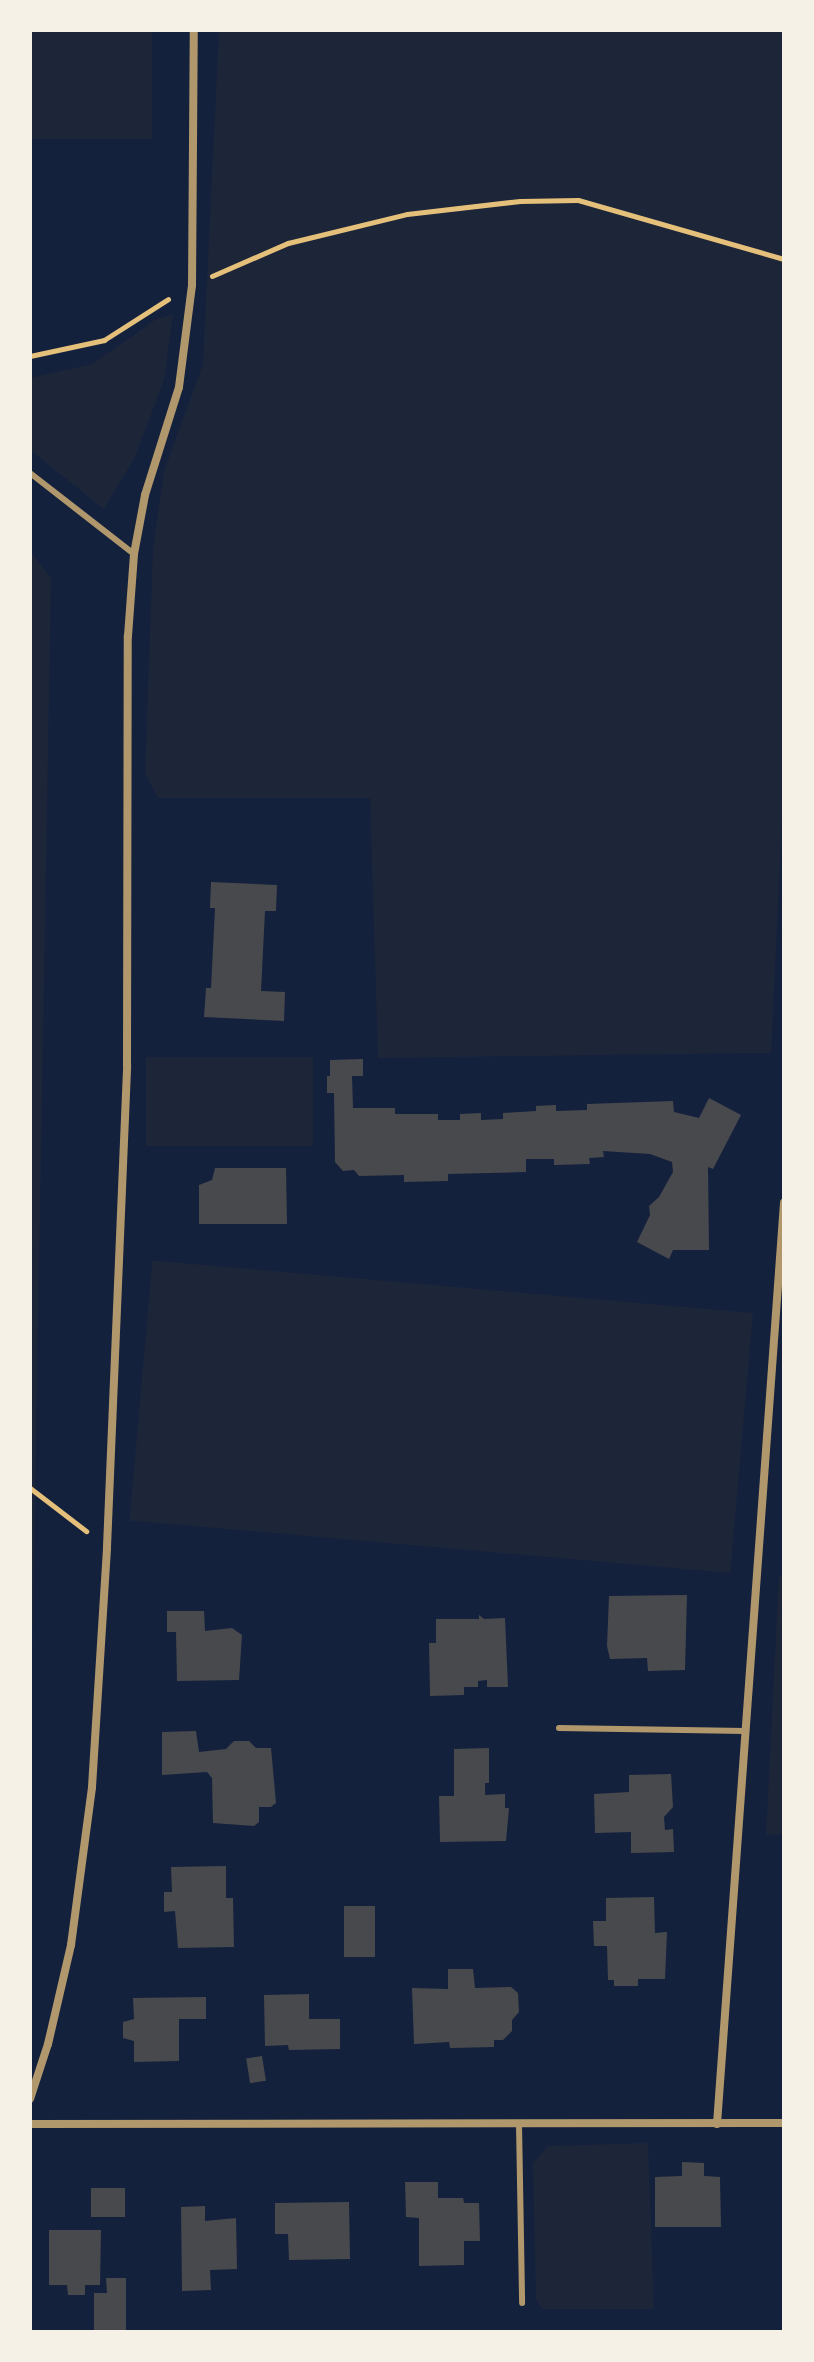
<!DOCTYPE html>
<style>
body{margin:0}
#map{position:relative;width:814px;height:2362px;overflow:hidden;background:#14213d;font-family:Poppins,sans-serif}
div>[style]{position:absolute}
.green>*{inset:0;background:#1d2539;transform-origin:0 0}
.building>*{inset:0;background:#48494c;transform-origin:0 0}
.path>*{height:5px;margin:-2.5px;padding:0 2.5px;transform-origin:2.5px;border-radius:2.5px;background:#e5c07b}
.service>*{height:6px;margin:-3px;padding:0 3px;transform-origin:3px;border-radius:3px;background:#b1986c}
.minor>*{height:8px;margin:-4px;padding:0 4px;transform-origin:4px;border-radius:4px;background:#b1986c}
span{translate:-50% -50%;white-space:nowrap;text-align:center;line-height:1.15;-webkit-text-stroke:6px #f6f1e7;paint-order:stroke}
.frame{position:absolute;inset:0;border:32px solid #f6f1e7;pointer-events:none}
</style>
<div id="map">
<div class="green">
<i style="left:30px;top:30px;width:122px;height:109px"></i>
<i style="clip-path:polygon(219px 30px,784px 30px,784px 777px,771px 1053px,378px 1058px,370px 798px,158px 798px,145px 773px,153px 548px,164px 471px,203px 364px)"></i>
<i style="clip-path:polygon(173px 314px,164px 380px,135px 457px,104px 509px,30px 450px,30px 378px,92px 364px,155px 320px)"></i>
<i style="clip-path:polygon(30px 550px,51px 579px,30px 1787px)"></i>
<i style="left:313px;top:1057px;width:89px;height:167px;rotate:90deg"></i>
<i style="left:753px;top:1313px;width:261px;height:603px;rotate:95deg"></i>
<i style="clip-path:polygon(779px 1576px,784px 1576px,784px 1834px,766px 1835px)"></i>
<i style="clip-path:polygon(648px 2143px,654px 2309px,542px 2309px,536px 2299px,533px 2163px,548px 2146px)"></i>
</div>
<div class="building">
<i style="clip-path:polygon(211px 882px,277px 885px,276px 911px,265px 911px,261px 991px,285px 992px,284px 1021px,204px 1017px,206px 988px,211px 988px,215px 908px,210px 908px)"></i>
<i style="clip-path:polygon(363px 1059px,363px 1076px,352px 1076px,353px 1108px,395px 1108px,395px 1114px,438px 1114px,438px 1120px,460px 1120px,460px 1114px,481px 1113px,481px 1120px,503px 1119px,503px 1113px,536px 1111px,536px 1106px,556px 1105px,556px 1111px,587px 1110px,587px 1104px,673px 1101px,674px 1112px,699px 1118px,709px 1098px,741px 1115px,713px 1169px,708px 1167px,709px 1250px,673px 1250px,669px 1259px,637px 1242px,650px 1215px,649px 1206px,659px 1197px,673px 1172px,672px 1162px,650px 1154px,603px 1151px,604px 1157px,589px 1158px,590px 1164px,554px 1165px,554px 1159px,526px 1159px,526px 1172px,448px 1174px,448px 1181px,404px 1182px,404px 1175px,359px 1176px,354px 1170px,343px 1171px,335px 1162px,334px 1093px,327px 1093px,327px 1076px,330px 1076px,330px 1060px)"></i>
<i style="clip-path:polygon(215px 1168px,286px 1168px,287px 1224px,199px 1224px,199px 1185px,212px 1180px)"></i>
<i style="clip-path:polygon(687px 1595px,685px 1670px,648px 1671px,647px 1658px,610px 1659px,607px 1646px,609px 1596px)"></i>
<i style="clip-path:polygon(167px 1611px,204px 1611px,205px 1631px,232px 1628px,242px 1635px,239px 1680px,177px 1681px,176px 1632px,167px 1632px)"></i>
<i style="clip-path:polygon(479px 1615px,484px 1619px,505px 1618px,508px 1687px,487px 1687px,487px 1680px,478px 1681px,478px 1687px,464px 1687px,464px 1695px,430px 1696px,429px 1643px,436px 1643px,436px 1619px,479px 1619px)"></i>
<i style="clip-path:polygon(196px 1731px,199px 1752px,226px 1749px,234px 1741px,249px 1741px,256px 1748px,271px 1748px,276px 1803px,271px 1807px,259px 1807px,259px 1822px,254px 1826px,213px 1823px,212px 1778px,207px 1772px,162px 1775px,162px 1732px)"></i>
<i style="clip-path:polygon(489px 1748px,489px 1783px,485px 1783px,485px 1795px,505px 1794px,505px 1808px,509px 1808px,506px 1841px,440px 1842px,439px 1796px,454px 1796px,454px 1749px)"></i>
<i style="clip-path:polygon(671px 1774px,673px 1807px,664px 1817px,665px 1830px,673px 1829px,674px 1852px,631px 1853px,631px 1832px,595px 1833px,594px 1794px,629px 1792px,629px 1775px)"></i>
<i style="clip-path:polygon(226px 1866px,226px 1898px,233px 1898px,234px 1947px,178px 1948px,175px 1911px,164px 1912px,164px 1892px,172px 1892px,171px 1867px)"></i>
<i style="clip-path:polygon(654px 1897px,655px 1933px,667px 1932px,665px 1979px,638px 1979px,638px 1986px,614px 1986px,614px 1980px,608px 1980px,607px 1946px,594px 1946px,593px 1921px,606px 1921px,606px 1898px)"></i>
<i style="left:344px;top:1906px;width:31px;height:51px"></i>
<i style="clip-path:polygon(448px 1969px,473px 1969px,475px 1988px,511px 1987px,518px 1993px,519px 2012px,512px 2020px,512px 2031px,503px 2040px,494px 2040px,494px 2047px,450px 2048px,449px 2042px,414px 2044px,412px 1988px,448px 1989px)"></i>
<i style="clip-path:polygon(309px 1994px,309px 2019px,340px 2019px,340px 2049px,289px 2050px,288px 2045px,265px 2046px,264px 1995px)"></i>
<i style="clip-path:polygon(206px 1997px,206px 2019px,179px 2019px,179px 2061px,134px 2062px,134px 2041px,123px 2038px,123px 2022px,134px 2019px,133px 1998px)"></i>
<i style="left:262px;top:2056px;width:25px;height:16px;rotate:81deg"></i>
<i style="clip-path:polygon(682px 2162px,704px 2163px,704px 2176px,720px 2177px,721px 2227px,655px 2227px,655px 2177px,682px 2176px)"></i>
<i style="clip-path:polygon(405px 2182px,438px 2182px,438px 2198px,463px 2198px,464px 2203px,479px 2203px,480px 2241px,464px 2241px,464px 2265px,419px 2266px,419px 2218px,406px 2217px)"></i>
<i style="left:125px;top:2188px;width:29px;height:34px;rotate:90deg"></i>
<i style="clip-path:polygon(349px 2202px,350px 2259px,289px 2260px,288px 2234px,275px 2234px,275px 2203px)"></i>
<i style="clip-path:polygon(205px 2206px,205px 2221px,236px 2218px,237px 2269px,210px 2270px,211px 2290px,182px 2291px,181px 2207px)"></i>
<i style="clip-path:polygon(49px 2230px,101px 2230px,100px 2285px,85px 2285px,85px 2295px,68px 2295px,67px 2285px,49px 2285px)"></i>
<i style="clip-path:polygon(106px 2278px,126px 2278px,126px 2332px,94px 2332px,94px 2293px,107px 2293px)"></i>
</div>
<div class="path">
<i style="left:212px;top:276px;width:83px;rotate:-23.5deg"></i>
<i style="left:288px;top:243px;width:122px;rotate:-13.7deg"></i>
<i style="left:407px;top:214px;width:114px;rotate:-6.6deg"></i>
<i style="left:520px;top:201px;width:58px;rotate:-1deg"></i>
<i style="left:578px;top:200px;width:214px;rotate:16deg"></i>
<i style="left:30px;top:356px;width:76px;rotate:-12.2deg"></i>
<i style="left:104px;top:340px;width:76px;rotate:-32.6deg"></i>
<i style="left:30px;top:1488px;width:71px;rotate:37.5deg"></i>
</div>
<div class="service">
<i style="left:30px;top:473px;width:132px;rotate:37.9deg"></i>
<i style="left:559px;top:1728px;width:186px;rotate:0.9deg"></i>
<i style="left:519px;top:2124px;width:179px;rotate:89deg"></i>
</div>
<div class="minor">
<i style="left:30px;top:2099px;width:58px;rotate:-71.9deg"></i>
<i style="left:48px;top:2044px;width:102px;rotate:-76.9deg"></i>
<i style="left:71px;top:1945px;width:159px;rotate:-82.4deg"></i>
<i style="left:92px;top:1787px;width:240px;rotate:-86.4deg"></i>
<i style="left:107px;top:1547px;width:482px;rotate:-87.6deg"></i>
<i style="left:127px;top:1065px;width:429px;rotate:-89.9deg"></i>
<i style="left:128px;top:636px;width:82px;rotate:-85.8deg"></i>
<i style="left:134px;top:554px;width:60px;rotate:-79.4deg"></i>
<i style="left:145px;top:495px;width:113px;rotate:-72.5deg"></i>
<i style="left:179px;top:387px;width:103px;rotate:-82.7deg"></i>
<i style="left:192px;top:285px;width:255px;rotate:-89.6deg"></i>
<i style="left:30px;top:2124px;width:754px;rotate:-0.08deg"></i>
<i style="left:717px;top:2124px;width:924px;rotate:-85.84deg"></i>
</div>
<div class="frame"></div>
</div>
